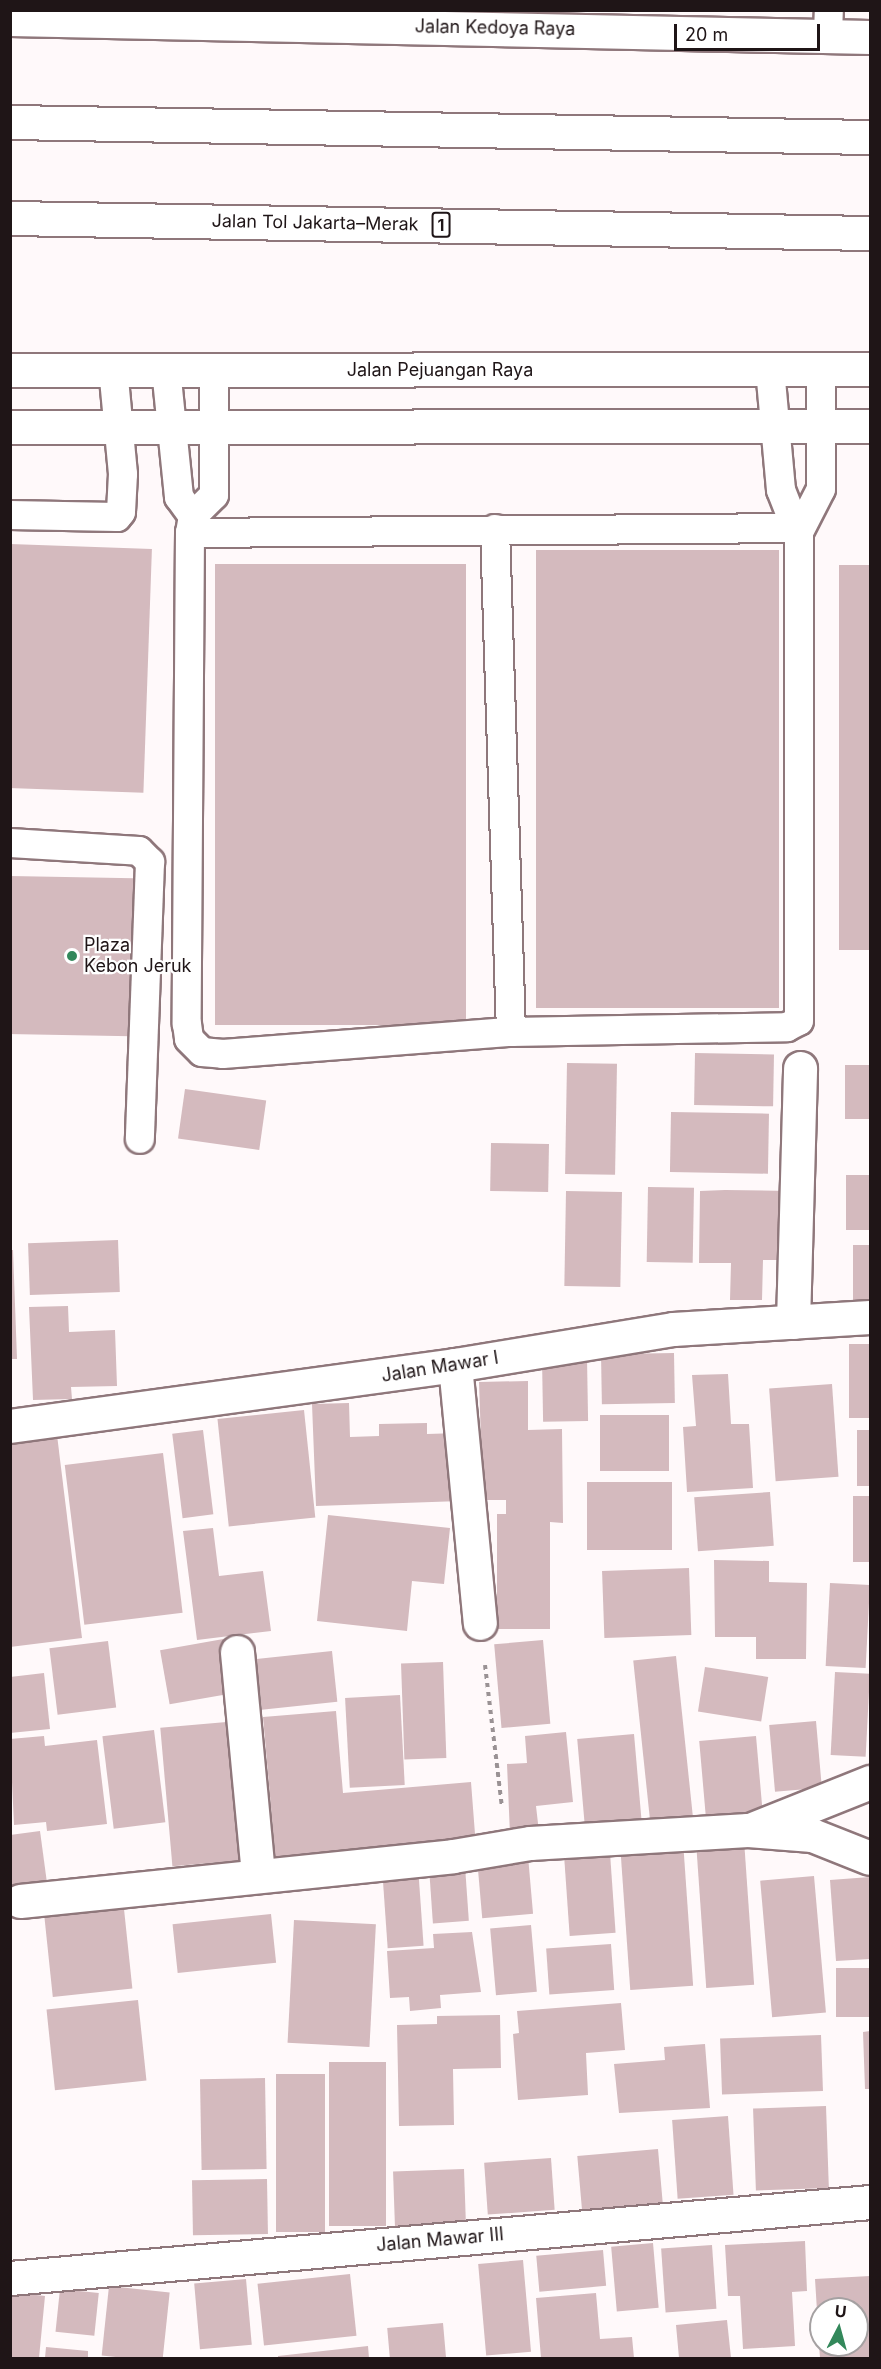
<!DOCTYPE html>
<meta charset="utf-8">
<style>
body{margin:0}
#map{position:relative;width:881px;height:2369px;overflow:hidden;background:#fff9fa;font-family:Inter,sans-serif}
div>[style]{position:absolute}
.building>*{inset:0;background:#d4babe;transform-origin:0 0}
.path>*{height:4px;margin-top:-2px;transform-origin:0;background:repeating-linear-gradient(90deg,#9a9294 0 4.5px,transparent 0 9px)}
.roads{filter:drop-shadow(2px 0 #8f777b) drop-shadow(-2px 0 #8f777b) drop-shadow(0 2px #8f777b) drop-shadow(0 -2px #8f777b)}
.lane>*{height:28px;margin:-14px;padding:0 14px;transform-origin:14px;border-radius:14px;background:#fff}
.street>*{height:33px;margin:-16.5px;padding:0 16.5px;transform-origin:16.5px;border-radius:16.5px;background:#fff}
.primary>*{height:33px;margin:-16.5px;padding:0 16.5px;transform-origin:16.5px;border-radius:16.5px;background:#fff}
.highway>*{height:33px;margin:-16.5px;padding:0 16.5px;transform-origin:16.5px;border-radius:16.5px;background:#fff}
.dots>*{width:16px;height:16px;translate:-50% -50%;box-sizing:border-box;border:3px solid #fff;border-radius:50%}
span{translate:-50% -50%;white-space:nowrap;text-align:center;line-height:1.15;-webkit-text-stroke:4.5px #fff;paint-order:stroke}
.shield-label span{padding:2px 4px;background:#fff;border:2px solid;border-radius:4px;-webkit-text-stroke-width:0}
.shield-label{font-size:16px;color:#1f1517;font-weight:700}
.street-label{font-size:18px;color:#1f1517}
.poi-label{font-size:18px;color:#1f1517}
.left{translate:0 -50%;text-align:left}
.frame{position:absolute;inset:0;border:12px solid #1f1517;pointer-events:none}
.north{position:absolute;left:809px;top:2297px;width:60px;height:60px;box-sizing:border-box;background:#fff;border:2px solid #a5a1a2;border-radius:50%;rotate:6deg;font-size:16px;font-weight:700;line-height:24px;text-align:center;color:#1f1517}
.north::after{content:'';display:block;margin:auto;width:21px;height:27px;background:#33885b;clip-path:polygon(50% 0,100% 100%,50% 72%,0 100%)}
.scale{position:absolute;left:674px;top:24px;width:146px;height:27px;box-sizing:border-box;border:3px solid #1f1517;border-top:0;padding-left:8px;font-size:18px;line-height:21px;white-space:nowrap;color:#1f1517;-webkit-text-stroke:4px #fff;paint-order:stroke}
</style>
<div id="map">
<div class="building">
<i style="left:10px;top:544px;width:142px;height:244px;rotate:2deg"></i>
<i style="left:536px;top:550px;width:243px;height:458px"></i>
<i style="left:215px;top:564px;width:251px;height:461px"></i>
<i style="left:839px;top:565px;width:31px;height:385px"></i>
<i style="left:10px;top:876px;width:124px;height:158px;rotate:1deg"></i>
<i style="left:695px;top:1053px;width:79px;height:52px;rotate:1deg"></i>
<i style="left:567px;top:1063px;width:50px;height:111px;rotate:1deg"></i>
<i style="left:845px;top:1065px;width:25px;height:54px"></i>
<i style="left:185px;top:1089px;width:82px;height:50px;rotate:8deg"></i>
<i style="left:671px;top:1112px;width:98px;height:60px;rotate:1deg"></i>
<i style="left:491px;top:1143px;width:58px;height:48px;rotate:1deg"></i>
<i style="left:870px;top:1175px;width:55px;height:24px;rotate:90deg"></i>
<i style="left:648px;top:1187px;width:46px;height:75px;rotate:1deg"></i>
<i style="clip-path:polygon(725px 1190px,789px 1191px,788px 1260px,763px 1260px,762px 1300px,730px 1300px,731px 1263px,699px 1263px,700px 1191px)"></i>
<i style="left:566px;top:1191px;width:56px;height:95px;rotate:1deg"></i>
<i style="left:118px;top:1240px;width:52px;height:90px;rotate:88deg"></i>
<i style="left:853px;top:1245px;width:17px;height:55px"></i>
<i style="clip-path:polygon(10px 1250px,13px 1250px,17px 1359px,10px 1359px)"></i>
<i style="clip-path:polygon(68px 1306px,69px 1332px,115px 1330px,117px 1386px,71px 1387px,72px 1399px,33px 1400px,29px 1307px)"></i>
<i style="left:849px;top:1344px;width:21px;height:74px"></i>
<i style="left:674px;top:1353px;width:50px;height:73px;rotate:89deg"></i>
<i style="left:587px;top:1358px;width:63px;height:45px;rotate:89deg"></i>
<i style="clip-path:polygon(728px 1374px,731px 1424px,749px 1424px,753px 1488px,687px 1492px,683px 1427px,696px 1426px,692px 1375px)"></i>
<i style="clip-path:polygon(528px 1381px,528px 1430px,562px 1429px,563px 1523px,550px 1522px,550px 1629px,497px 1629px,497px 1514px,506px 1514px,506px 1500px,483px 1500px,479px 1382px)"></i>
<i style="left:832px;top:1384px;width:93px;height:63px;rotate:86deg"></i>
<i style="clip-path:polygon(349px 1403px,350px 1437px,379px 1436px,379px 1424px,427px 1423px,427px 1434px,458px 1433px,461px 1501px,316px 1506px,312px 1404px)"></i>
<i style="left:304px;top:1410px;width:108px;height:87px;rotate:84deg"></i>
<i style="left:669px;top:1415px;width:56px;height:69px;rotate:90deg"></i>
<i style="left:203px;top:1430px;width:85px;height:31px;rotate:83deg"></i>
<i style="left:857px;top:1430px;width:13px;height:56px"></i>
<i style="clip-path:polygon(57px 1435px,82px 1638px,10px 1647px,10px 1441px)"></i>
<i style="left:163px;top:1453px;width:161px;height:99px;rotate:83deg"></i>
<i style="left:672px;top:1482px;width:68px;height:85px;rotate:90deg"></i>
<i style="left:770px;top:1492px;width:54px;height:76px;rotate:86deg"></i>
<i style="left:853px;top:1496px;width:17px;height:66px"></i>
<i style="clip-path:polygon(328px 1515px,450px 1528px,444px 1584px,412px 1581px,407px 1631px,317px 1621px)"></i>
<i style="clip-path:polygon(213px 1528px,219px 1576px,263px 1571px,271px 1631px,197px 1640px,183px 1531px)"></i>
<i style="clip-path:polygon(714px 1560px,769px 1561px,769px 1582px,807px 1583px,806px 1659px,756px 1659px,756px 1637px,715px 1637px)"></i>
<i style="left:689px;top:1568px;width:67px;height:87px;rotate:88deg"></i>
<i style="left:830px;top:1583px;width:40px;height:83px;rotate:3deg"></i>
<i style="left:229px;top:1638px;width:55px;height:70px;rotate:80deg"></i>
<i style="left:543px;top:1640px;width:84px;height:49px;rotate:85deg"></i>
<i style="left:108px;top:1641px;width:67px;height:59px;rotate:83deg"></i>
<i style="left:332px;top:1651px;width:51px;height:76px;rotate:84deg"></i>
<i style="left:676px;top:1656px;width:165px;height:43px;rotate:84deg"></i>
<i style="left:443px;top:1662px;width:96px;height:42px;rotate:88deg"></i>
<i style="left:705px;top:1667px;width:64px;height:45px;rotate:9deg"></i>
<i style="left:835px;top:1672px;width:35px;height:83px;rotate:3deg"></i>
<i style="clip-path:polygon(44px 1673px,50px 1729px,10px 1733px,10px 1677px)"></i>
<i style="left:400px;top:1695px;width:90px;height:55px;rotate:87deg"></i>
<i style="clip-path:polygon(336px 1711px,343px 1793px,471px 1782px,476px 1847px,276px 1864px,263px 1717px)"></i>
<i style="left:238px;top:1721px;width:139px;height:78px;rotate:85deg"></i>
<i style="left:816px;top:1721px;width:67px;height:47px;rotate:85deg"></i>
<i style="left:154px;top:1730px;width:93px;height:52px;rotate:83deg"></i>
<i style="clip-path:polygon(566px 1732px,573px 1802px,536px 1806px,539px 1832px,510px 1835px,507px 1764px,527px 1763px,525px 1736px)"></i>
<i style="left:634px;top:1734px;width:94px;height:57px;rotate:85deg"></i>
<i style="clip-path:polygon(44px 1736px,45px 1746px,97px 1740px,107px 1824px,47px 1831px,46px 1822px,14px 1825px,10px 1739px)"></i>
<i style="left:756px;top:1736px;width:79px;height:57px;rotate:85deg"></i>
<i style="clip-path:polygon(40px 1831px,47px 1883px,10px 1888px,10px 1835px)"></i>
<i style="left:744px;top:1840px;width:145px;height:48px;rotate:86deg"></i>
<i style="left:683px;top:1841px;width:145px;height:63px;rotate:86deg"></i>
<i style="left:610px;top:1853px;width:80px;height:46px;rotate:86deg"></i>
<i style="left:528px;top:1856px;width:58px;height:51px;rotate:85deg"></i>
<i style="left:418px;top:1866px;width:80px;height:36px;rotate:86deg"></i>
<i style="left:465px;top:1866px;width:55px;height:36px;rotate:86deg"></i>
<i style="left:814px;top:1876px;width:137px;height:54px;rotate:85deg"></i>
<i style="clip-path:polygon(870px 1877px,870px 1959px,836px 1961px,830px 1880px)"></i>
<i style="left:124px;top:1909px;width:80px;height:80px;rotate:84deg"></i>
<i style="left:271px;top:1914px;width:49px;height:99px;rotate:84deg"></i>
<i style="left:294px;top:1920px;width:82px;height:123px;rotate:3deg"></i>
<i style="left:531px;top:1925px;width:67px;height:41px;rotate:85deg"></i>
<i style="clip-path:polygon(472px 1932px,481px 1992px,440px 1995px,441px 2008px,410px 2011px,409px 1997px,390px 1998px,387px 1951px,434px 1948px,433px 1934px)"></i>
<i style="left:611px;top:1944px;width:46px;height:65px;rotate:86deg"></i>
<i style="left:870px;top:1968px;width:49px;height:34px;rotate:90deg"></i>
<i style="left:138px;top:2000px;width:81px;height:92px;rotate:84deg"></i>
<i style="clip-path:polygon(621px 2003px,625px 2050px,586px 2053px,588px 2095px,518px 2100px,513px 2034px,519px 2033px,517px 2011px)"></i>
<i style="clip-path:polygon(500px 2015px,501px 2068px,453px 2069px,454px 2125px,399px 2126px,397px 2025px,437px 2024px,437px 2016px)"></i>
<i style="clip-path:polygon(870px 2031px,870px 2089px,865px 2089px,863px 2032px)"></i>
<i style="left:821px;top:2035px;width:56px;height:101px;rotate:88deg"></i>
<i style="clip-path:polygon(705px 2044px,710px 2108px,619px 2113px,614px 2064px,665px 2060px,664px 2047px)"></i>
<i style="left:329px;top:2062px;width:57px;height:164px"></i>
<i style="left:325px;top:2074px;width:158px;height:49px;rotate:90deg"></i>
<i style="left:265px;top:2078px;width:91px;height:65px;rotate:89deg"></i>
<i style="left:826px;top:2106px;width:82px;height:73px;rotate:88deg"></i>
<i style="left:728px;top:2116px;width:79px;height:56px;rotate:86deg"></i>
<i style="left:658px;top:2149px;width:56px;height:81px;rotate:85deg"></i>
<i style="left:551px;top:2158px;width:52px;height:67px;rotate:86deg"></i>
<i style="left:464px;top:2169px;width:56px;height:71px;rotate:88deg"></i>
<i style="left:267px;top:2179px;width:55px;height:75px;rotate:89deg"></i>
<i style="clip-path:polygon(805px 2241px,807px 2291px,792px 2292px,795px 2346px,743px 2349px,740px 2296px,728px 2296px,725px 2245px)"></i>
<i style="left:653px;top:2243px;width:65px;height:42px;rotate:85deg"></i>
<i style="left:712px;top:2245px;width:64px;height:51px;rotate:86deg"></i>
<i style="left:603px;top:2250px;width:36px;height:67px;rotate:85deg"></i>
<i style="left:523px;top:2260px;width:92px;height:45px;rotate:85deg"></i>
<i style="left:350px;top:2274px;width:62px;height:93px;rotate:84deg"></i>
<i style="clip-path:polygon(870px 2276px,870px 2358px,820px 2358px,819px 2345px,857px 2345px,857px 2309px,821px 2309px,819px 2343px,815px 2279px)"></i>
<i style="left:246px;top:2279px;width:66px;height:52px;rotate:85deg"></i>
<i style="left:109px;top:2286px;width:61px;height:70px;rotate:6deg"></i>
<i style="left:60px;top:2289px;width:39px;height:43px;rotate:6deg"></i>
<i style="clip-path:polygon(10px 2292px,45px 2296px,39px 2358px,10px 2358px)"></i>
<i style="clip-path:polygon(596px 2293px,600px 2339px,632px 2337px,634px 2358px,541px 2358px,536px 2298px)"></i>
<i style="clip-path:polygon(727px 2320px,731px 2358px,679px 2358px,676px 2325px)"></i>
<i style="left:443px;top:2323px;width:35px;height:56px;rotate:85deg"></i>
<i style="clip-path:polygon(368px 2346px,369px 2358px,278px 2358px,278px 2356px)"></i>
<i style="clip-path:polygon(46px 2347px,88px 2351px,88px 2358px,45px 2358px)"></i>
</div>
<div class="path">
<i style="left:485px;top:1665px;width:143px;rotate:83.2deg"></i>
</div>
<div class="roads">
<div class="lane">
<i style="left:828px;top:34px;width:24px;rotate:-88deg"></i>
<i style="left:166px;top:369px;width:129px;rotate:84.2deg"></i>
<i style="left:179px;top:497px;width:24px;rotate:54deg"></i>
<i style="left:214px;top:370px;width:125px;rotate:90deg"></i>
<i style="left:214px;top:495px;width:30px;rotate:135deg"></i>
<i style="left:193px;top:516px;width:17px;rotate:100deg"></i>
<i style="left:190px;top:533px;width:491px;rotate:90.4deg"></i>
<i style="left:187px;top:1024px;width:15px;rotate:82deg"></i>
<i style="left:189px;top:1039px;width:18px;rotate:45deg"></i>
<i style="left:202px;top:1052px;width:21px;rotate:5deg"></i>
<i style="left:223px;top:1054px;width:289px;rotate:-4.4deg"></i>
<i style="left:511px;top:1032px;width:276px;rotate:-1deg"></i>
<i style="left:787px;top:1027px;width:13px;rotate:-27deg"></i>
<i style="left:799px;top:1021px;width:485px;rotate:-90deg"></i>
<i style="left:799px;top:536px;width:49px;rotate:-111.4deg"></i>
<i style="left:781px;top:490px;width:121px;rotate:-95.2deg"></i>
<i style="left:10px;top:515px;width:107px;rotate:1.1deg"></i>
<i style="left:117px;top:517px;width:6px;rotate:-51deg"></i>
<i style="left:121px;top:512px;width:38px;rotate:-87deg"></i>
<i style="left:123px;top:474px;width:105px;rotate:-95.4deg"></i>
<i style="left:495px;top:529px;width:503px;rotate:88.18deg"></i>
<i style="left:799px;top:532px;width:48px;rotate:-62.9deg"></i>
<i style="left:821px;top:489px;width:120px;rotate:-90deg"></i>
<i style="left:190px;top:533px;width:609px;rotate:-0.47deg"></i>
<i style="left:10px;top:843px;width:129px;rotate:3.5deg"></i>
<i style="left:139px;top:851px;width:16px;rotate:45deg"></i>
<i style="left:150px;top:862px;width:277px;rotate:92.1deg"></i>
</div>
<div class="street">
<i style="left:793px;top:1322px;width:254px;rotate:-88.4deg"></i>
<i style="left:455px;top:1365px;width:259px;rotate:84.5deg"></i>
<i style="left:10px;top:1426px;width:449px;rotate:-7.8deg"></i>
<i style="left:455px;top:1365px;width:221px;rotate:-9.4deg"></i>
<i style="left:673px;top:1329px;width:197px;rotate:-3.5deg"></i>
<i style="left:237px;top:1652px;width:224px;rotate:84.6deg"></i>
<i style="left:755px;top:1828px;width:124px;rotate:-21.8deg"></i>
<i style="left:20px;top:1901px;width:435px;rotate:-5.9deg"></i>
<i style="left:453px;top:1856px;width:78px;rotate:-9.6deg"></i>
<i style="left:530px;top:1843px;width:218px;rotate:-3.4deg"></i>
<i style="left:748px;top:1830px;width:64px;rotate:4.5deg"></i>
<i style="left:812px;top:1835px;width:62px;rotate:21.6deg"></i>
<i style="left:10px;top:2278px;width:863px;rotate:-5.05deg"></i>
</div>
<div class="primary">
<i style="left:10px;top:19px;width:860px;rotate:1.2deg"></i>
<i style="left:10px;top:370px;width:860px;rotate:-0.07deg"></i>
<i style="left:10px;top:427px;width:860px;rotate:-0.07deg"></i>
</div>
<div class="highway">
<i style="left:10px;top:122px;width:860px;rotate:1deg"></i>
<i style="left:10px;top:218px;width:860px;rotate:1deg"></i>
</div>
</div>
<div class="dots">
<i style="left:72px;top:956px;background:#33885b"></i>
</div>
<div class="shield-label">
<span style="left:441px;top:225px">1</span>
</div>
<div class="street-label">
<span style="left:495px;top:28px;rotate:1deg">Jalan Kedoya Raya</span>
<span style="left:315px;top:223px;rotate:1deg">Jalan Tol Jakarta–Merak</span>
<span style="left:440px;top:370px">Jalan Pejuangan Raya</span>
<span style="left:440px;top:1367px;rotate:-9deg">Jalan Mawar I</span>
<span style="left:440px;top:2240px;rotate:-5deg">Jalan Mawar III</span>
</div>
<div class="poi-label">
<span class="left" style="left:84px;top:956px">Plaza<br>Kebon Jeruk</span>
</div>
<div class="frame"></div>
<div class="north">U</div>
<div class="scale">20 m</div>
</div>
